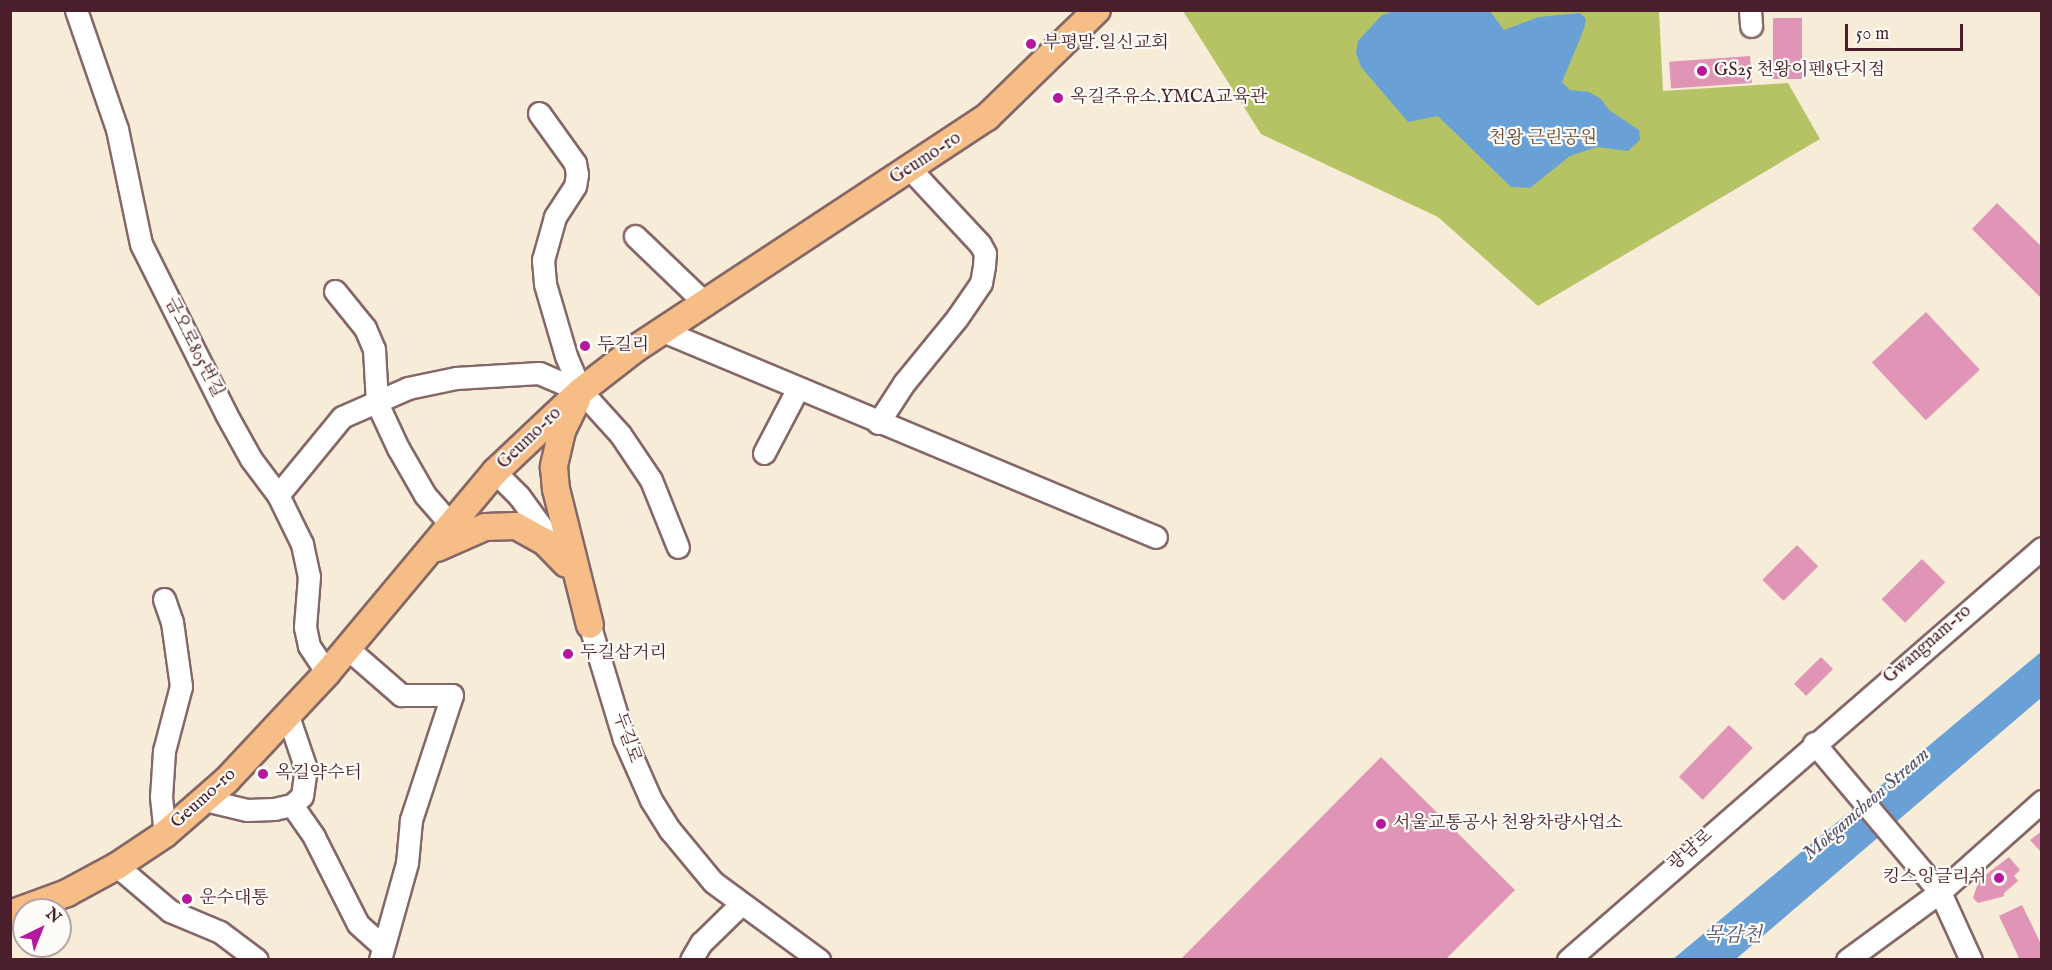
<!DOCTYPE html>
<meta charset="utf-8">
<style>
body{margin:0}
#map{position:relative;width:2052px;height:970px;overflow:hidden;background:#f6ecd8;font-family:"IM FELL English","Noto Serif KR",serif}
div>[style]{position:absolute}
.green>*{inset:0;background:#b6c365}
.water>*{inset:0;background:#69a1d7}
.building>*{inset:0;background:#e094b6;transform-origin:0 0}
.roads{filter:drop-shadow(2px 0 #866768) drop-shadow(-2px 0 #866768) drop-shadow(0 2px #866768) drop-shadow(0 -2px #866768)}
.minor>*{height:21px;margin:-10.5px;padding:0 10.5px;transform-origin:10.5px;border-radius:10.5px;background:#fff}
.major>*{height:26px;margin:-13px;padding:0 13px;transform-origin:13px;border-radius:13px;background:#f6be86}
.dots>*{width:16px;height:16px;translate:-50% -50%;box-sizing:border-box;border:3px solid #fdfcf7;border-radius:50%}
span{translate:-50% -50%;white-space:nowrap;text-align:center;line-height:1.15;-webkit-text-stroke:4.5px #fdfcf7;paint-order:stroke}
.poi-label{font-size:18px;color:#4a1f2b}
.left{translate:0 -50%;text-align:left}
.right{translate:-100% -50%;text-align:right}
.park-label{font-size:18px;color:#6a503c}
.street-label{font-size:18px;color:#4a1f2b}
.water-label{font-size:20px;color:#565370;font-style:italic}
.frame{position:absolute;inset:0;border:12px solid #4a1f2b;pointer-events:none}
.north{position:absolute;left:12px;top:898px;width:60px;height:60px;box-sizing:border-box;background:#fdfcf7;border:2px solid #b5a4a5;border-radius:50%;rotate:43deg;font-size:16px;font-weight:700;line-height:24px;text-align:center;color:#4a1f2b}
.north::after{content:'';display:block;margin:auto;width:21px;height:27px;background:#b5179e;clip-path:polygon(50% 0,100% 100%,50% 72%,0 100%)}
.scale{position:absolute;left:1845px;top:24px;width:118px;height:27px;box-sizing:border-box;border:3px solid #4a1f2b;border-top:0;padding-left:8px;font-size:18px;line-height:21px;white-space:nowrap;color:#4a1f2b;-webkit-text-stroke:4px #fdfcf7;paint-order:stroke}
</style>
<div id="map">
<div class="green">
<i style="clip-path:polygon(1183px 11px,1659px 11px,1663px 91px,1788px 83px,1820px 139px,1538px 306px,1438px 217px,1261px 134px)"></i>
</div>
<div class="water">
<i style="clip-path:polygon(1395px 10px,1490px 11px,1504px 30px,1539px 17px,1580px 13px,1586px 19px,1584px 29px,1562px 82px,1570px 90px,1589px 92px,1601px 99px,1609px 110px,1639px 130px,1640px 140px,1628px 151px,1597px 147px,1570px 156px,1530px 188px,1511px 187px,1438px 116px,1408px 122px,1361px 67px,1356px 53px,1358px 41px,1381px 16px)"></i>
<i style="clip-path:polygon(2041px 652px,2041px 698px,1736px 959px,1672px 960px)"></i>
</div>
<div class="building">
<i style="left:1802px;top:18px;width:61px;height:29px;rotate:90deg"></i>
<i style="left:1750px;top:56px;width:27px;height:81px;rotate:86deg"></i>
<i style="clip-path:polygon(1997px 203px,2042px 247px,2042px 299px,1972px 229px)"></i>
<i style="left:1926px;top:312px;width:79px;height:74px;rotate:47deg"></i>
<i style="left:1797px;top:545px;width:30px;height:49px;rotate:45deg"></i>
<i style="left:1922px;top:559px;width:33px;height:57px;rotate:45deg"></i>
<i style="left:1821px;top:657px;width:17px;height:38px;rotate:45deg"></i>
<i style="left:1729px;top:725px;width:33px;height:72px;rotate:44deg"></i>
<i style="clip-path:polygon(1381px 757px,1515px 890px,1445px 960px,1180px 960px)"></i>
<i style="clip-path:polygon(2042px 831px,2042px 853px,2030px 840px)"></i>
<i style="clip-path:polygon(2009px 857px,2020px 870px,2014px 876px,2018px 881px,2003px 894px,2005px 896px,1978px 903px,1973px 898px,1979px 880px)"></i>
<i style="clip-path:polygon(2022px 905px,2042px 946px,2042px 960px,2020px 960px,1999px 916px)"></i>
</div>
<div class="roads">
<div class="minor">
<i style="left:76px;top:10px;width:126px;rotate:71deg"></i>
<i style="left:117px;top:129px;width:117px;rotate:78.2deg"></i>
<i style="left:141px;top:244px;width:190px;rotate:63.4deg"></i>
<i style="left:226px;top:414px;width:51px;rotate:60.9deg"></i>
<i style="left:251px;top:459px;width:45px;rotate:53.1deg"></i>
<i style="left:278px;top:495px;width:55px;rotate:63.9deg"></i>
<i style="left:302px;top:544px;width:33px;rotate:78deg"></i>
<i style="left:309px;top:576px;width:51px;rotate:94.5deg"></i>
<i style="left:305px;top:627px;width:19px;rotate:78deg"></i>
<i style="left:309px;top:646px;width:32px;rotate:56deg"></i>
<i style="left:1750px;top:10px;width:16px;rotate:86deg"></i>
<i style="left:539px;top:113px;width:62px;rotate:54.2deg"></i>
<i style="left:575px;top:163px;width:11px;rotate:80deg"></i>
<i style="left:577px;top:174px;width:12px;rotate:99deg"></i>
<i style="left:575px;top:186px;width:37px;rotate:123deg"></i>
<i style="left:555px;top:217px;width:45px;rotate:105.6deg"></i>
<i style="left:543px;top:260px;width:24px;rotate:85deg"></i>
<i style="left:545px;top:284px;width:75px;rotate:73.7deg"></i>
<i style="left:566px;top:356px;width:38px;rotate:67deg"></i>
<i style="left:581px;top:391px;width:58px;rotate:47.8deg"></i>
<i style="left:620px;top:434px;width:55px;rotate:56deg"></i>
<i style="left:651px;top:480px;width:72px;rotate:68.1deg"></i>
<i style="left:635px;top:236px;width:98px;rotate:43.8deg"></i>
<i style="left:335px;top:291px;width:48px;rotate:51deg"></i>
<i style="left:365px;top:328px;width:23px;rotate:67deg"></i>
<i style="left:374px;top:349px;width:54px;rotate:86.8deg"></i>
<i style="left:377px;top:403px;width:50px;rotate:65deg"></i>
<i style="left:398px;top:448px;width:54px;rotate:60.1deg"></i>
<i style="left:425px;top:495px;width:40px;rotate:49deg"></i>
<i style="left:663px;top:331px;width:534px;rotate:22.68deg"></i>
<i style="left:878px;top:423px;width:48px;rotate:-57deg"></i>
<i style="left:904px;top:383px;width:84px;rotate:-50.8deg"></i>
<i style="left:957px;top:318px;width:42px;rotate:-55.6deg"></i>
<i style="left:981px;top:283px;width:17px;rotate:-80deg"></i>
<i style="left:984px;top:266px;width:13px;rotate:-86deg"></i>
<i style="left:985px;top:253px;width:10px;rotate:-119deg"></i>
<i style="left:980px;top:244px;width:103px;rotate:-133deg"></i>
<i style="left:764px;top:453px;width:73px;rotate:-62.4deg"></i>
<i style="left:495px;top:472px;width:34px;rotate:45deg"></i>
<i style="left:519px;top:496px;width:64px;rotate:53.8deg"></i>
<i style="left:278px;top:495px;width:101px;rotate:-50.6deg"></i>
<i style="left:342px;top:417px;width:72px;rotate:-23.7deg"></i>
<i style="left:408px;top:388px;width:49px;rotate:-11.8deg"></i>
<i style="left:456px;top:378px;width:83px;rotate:-3.4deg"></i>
<i style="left:539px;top:373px;width:46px;rotate:23.2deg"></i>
<i style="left:164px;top:599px;width:24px;rotate:71deg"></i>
<i style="left:172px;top:622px;width:65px;rotate:82deg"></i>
<i style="left:181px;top:686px;width:67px;rotate:104.7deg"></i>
<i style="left:164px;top:751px;width:46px;rotate:93.7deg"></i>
<i style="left:161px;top:797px;width:37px;rotate:84deg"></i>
<i style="left:585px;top:610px;width:135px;rotate:73.2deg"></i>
<i style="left:624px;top:739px;width:67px;rotate:66.1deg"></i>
<i style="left:651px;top:800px;width:36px;rotate:58deg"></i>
<i style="left:670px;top:830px;width:67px;rotate:50.4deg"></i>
<i style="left:713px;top:882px;width:132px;rotate:36.3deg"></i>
<i style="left:347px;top:648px;width:72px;rotate:41deg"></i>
<i style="left:401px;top:695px;width:51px"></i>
<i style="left:452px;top:695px;width:132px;rotate:108.2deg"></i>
<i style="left:411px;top:820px;width:43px;rotate:95.3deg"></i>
<i style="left:407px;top:863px;width:101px;rotate:105.6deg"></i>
<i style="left:1814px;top:743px;width:195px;rotate:49.8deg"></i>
<i style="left:1940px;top:892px;width:75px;rotate:65.5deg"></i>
<i style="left:205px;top:800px;width:43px;rotate:13.4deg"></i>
<i style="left:247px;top:810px;width:27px;rotate:-2deg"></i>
<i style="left:274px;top:809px;width:18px;rotate:-13deg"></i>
<i style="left:292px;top:805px;width:13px;rotate:-42deg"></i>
<i style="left:302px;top:796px;width:27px;rotate:-82deg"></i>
<i style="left:306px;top:769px;width:56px;rotate:-108.8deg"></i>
<i style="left:292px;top:805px;width:39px;rotate:55deg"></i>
<i style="left:314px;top:837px;width:97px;rotate:63.2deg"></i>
<i style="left:358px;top:924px;width:31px;rotate:42deg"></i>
<i style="left:117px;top:866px;width:70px;rotate:40.3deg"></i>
<i style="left:170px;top:911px;width:54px;rotate:22.8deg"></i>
<i style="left:220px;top:932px;width:46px;rotate:37.1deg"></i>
<i style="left:691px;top:960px;width:20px;rotate:-60deg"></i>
<i style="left:701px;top:943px;width:56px;rotate:-44.3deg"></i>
<i style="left:1568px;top:960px;width:628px;rotate:-41deg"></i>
<i style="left:1847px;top:960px;width:115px;rotate:-36.2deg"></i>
<i style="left:1940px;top:892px;width:137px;rotate:-41.7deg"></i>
</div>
<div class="major">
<i style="left:577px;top:400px;width:34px;rotate:116deg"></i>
<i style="left:562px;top:431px;width:37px;rotate:103deg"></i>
<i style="left:554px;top:467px;width:22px;rotate:85deg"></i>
<i style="left:556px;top:489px;width:140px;rotate:76deg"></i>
<i style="left:437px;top:548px;width:52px;rotate:-23.6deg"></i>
<i style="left:485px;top:527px;width:31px;rotate:-2deg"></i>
<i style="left:516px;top:526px;width:33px;rotate:29deg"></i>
<i style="left:545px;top:542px;width:30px;rotate:46deg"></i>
<i style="left:10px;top:914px;width:61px;rotate:-20.2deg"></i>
<i style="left:67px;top:893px;width:57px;rotate:-28.4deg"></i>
<i style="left:117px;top:866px;width:58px;rotate:-33.7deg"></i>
<i style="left:165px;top:834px;width:82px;rotate:-41.1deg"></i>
<i style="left:227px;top:780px;width:146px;rotate:-46.9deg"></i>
<i style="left:327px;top:673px;width:262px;rotate:-50.1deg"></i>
<i style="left:495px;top:472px;width:118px;rotate:-43.3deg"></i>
<i style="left:581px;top:391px;width:68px;rotate:-37.9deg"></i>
<i style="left:635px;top:349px;width:422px;rotate:-33.4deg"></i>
<i style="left:987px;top:117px;width:153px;rotate:-44.2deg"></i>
</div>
</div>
<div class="dots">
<i style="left:1031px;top:44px;background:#b5179e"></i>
<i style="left:1702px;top:71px;background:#b5179e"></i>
<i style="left:1058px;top:98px;background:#b5179e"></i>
<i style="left:585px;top:346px;background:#b5179e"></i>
<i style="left:568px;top:654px;background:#b5179e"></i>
<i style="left:263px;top:774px;background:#b5179e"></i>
<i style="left:1381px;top:824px;background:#b5179e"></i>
<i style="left:1999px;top:878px;background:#b5179e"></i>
<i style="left:187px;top:899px;background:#b5179e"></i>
</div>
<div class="poi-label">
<span class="left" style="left:1043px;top:44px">부평말.일신교회</span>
<span class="left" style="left:1714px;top:71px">GS25 천왕이펜8단지점</span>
<span class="left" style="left:1070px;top:98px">옥길주유소.YMCA교육관</span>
<span class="left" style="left:597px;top:346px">두길리</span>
<span class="left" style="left:580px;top:654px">두길삼거리</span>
<span class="left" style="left:275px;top:774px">옥길약수터</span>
<span class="left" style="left:1393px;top:824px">서울교통공사 천왕차량사업소</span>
<span class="right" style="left:1987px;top:878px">킹스잉글리쉬</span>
<span class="left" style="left:199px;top:899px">운수대통</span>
</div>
<div class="park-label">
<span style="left:1543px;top:139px">천왕 근린공원</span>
</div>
<div class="street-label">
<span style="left:926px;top:159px;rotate:-33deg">Geumo-ro</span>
<span style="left:193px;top:348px;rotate:63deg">금오로805번길</span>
<span style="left:530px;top:439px;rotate:-44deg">Geumo-ro</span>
<span style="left:1928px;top:645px;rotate:-41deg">Gwangnam-ro</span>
<span style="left:626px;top:738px;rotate:71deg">두길로</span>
<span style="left:204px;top:799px;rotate:-42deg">Geumo-ro</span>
<span style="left:1691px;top:851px;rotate:-41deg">광남로</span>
</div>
<div class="water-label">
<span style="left:1866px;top:804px;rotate:-41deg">Mokgamcheon Stream</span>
<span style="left:1733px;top:935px">목감천</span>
</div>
<div class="frame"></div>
<div class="north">N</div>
<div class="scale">50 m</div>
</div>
